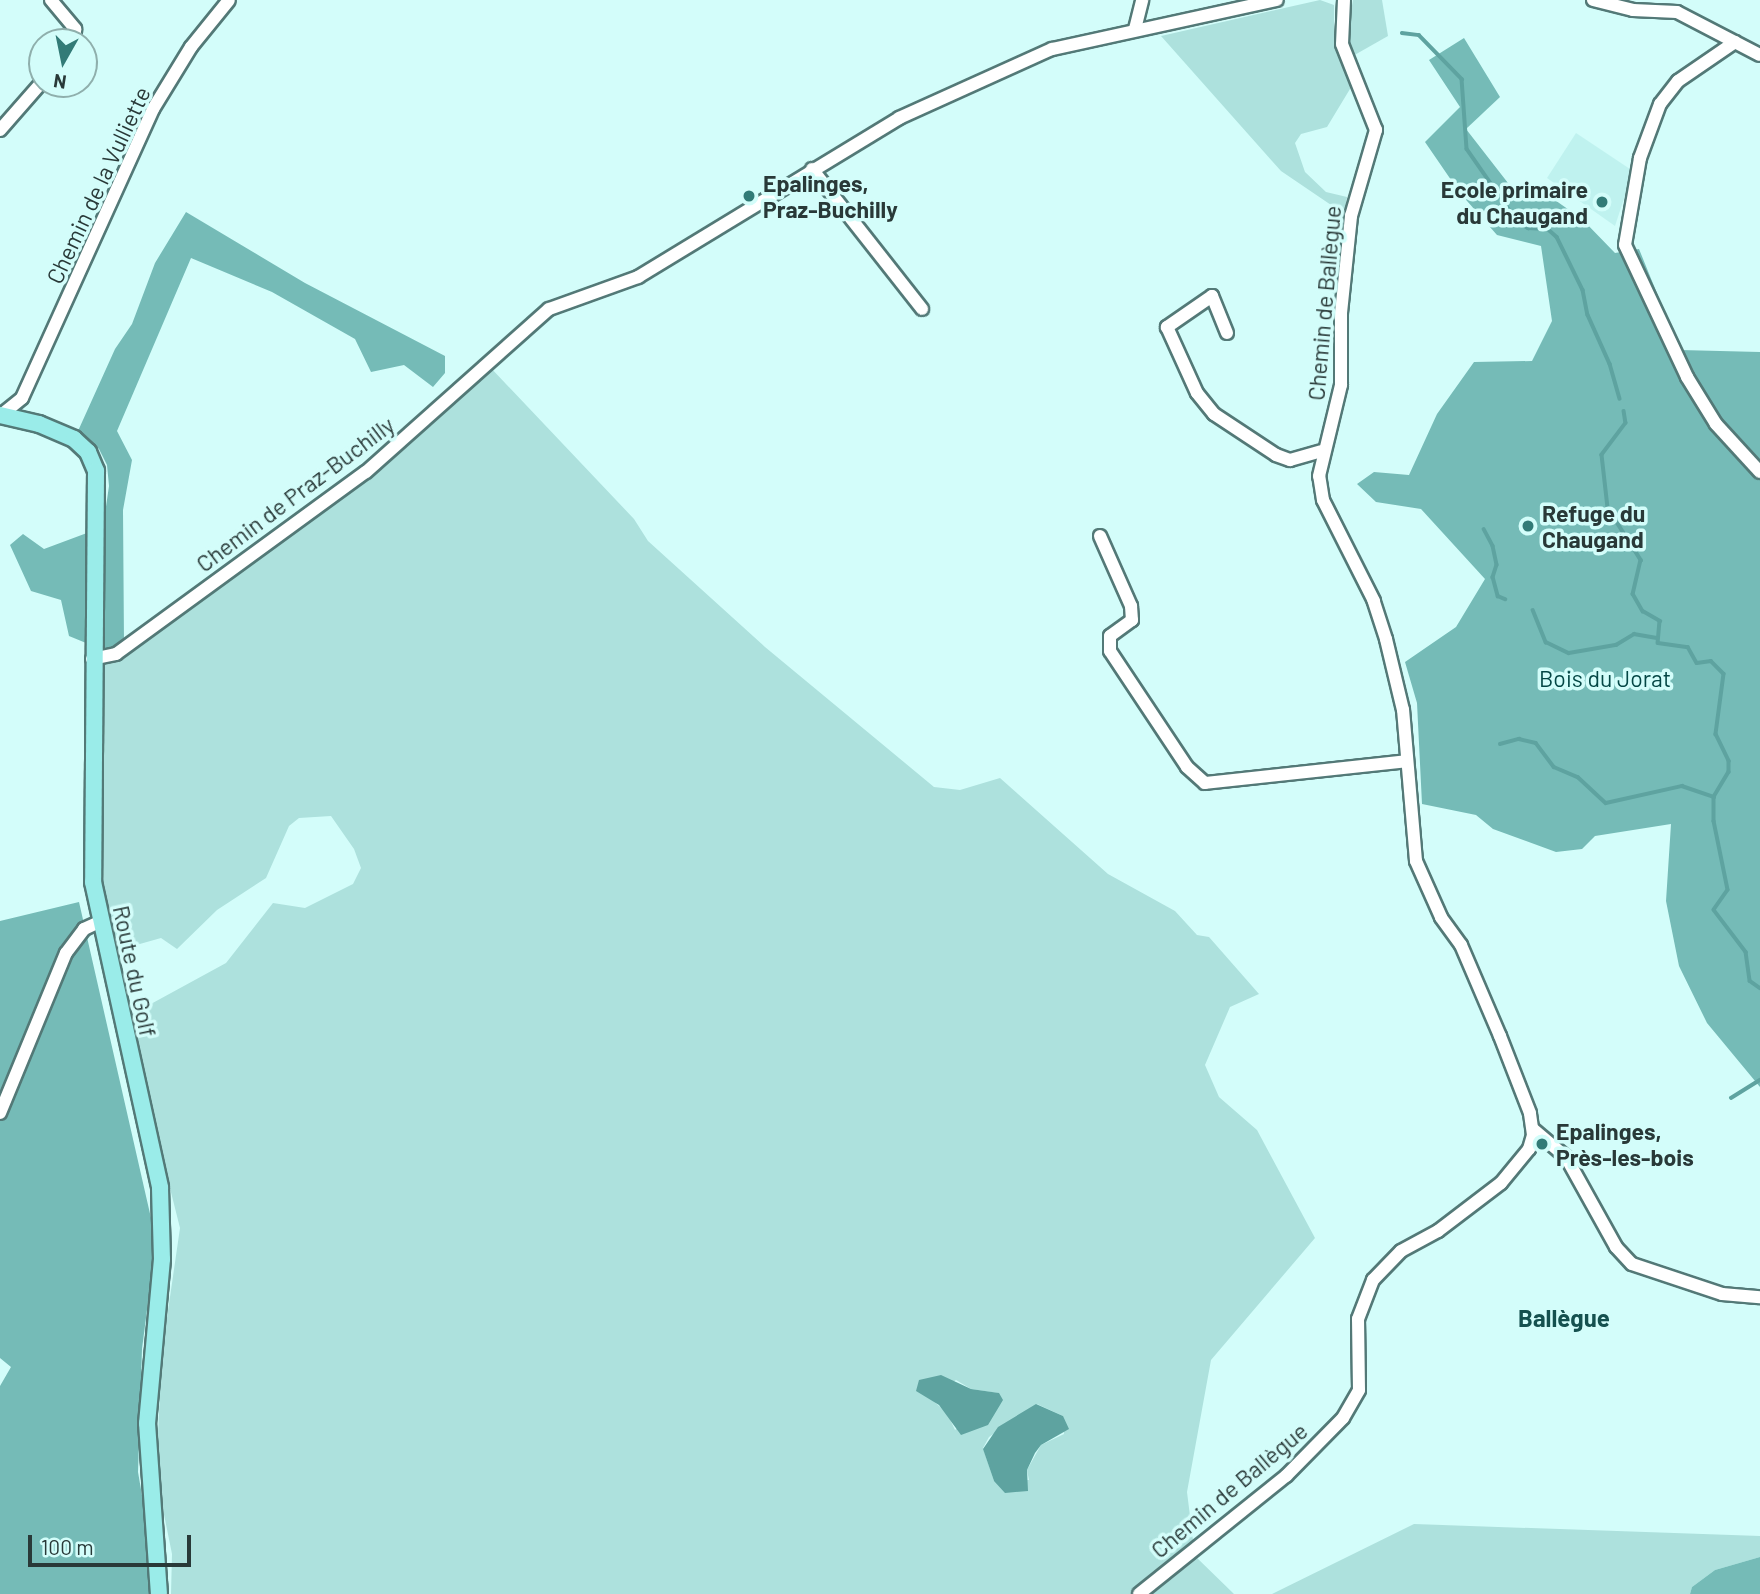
<!DOCTYPE html>
<meta charset="utf-8">
<style>
body{margin:0}
#map{position:relative;width:1760px;height:1594px;overflow:hidden;background:#d3fdfa;font-family:Barlow,sans-serif}
div>[style]{position:absolute}
.built>*{inset:0;background:#bff2ef}
.green>*{inset:0;background:#ade1dd}
.forest>*{inset:0;background:#75bbb7}
.water>*{inset:0;background:#5ea3a0}
.stream>*{height:3.5px;margin:-1.75px;padding:0 1.75px;transform-origin:1.75px;border-radius:1.75px;background:#5ea3a0}
.roads{filter:drop-shadow(2px 0 #537977) drop-shadow(-2px 0 #537977) drop-shadow(0 2px #537977) drop-shadow(0 -2px #537977)}
.minor>*{height:12px;margin:-6px;padding:0 6px;transform-origin:6px;border-radius:6px;background:#fff}
.major>*{height:16px;margin:-8px;padding:0 8px;transform-origin:8px;border-radius:8px;background:#9aece9}
.dots>*{width:19px;height:19px;translate:-50% -50%;box-sizing:border-box;border:4px solid #d3fdfa;border-radius:50%}
span{translate:-50% -50%;white-space:nowrap;text-align:center;line-height:1.15;-webkit-text-stroke:7px #d3fdfa;paint-order:stroke}
.poi-label{font-size:23px;color:#293938;font-weight:700}
.left{translate:0 -50%;text-align:left}
.right{translate:-100% -50%;text-align:right}
.street-label{font-size:23px;color:#293938}
.park-label{font-size:23px;color:#044745}
.neighbourhood-label{font-size:24px;color:#15514f;font-weight:700}
.north{position:absolute;left:28px;top:28px;width:70px;height:70px;box-sizing:border-box;background:#d3fdfa;border:2px solid #8fafac;border-radius:50%;rotate:189deg;font-size:19px;font-weight:700;line-height:28px;text-align:center;color:#293938}
.north::after{content:'';display:block;margin:auto;width:24px;height:32px;background:#327b77;clip-path:polygon(50% 0,100% 100%,50% 72%,0 100%)}
.scale{position:absolute;left:28px;top:1535px;width:163px;height:32px;box-sizing:border-box;border:4px solid #293938;border-top:0;padding-left:9px;font-size:21px;line-height:24px;white-space:nowrap;color:#293938;-webkit-text-stroke:5px #d3fdfa;paint-order:stroke}
</style>
<div id="map">
<div class="built">
<i style="clip-path:polygon(1576px 133px,1633px 171px,1615px 226px,1547px 178px)"></i>
</div>
<div class="green">
<i style="clip-path:polygon(1320px 0,1334px 5px,1334px 29px,1353px 84px,1327px 127px,1301px 134px,1295px 143px,1305px 172px,1326px 192px,1347px 197px,1336px 295px,1319px 285px,1335px 242px,1334px 207px,1281px 171px,1161px 36px)"></i>
<i style="clip-path:polygon(1353px 0,1382px 0,1388px 36px,1351px 57px,1349px 22px)"></i>
<i style="clip-path:polygon(evenodd,489px 366px,634px 519px,648px 541px,765px 647px,934px 787px,960px 790px,1000px 778px,1108px 874px,1175px 911px,1197px 935px,1209px 937px,1259px 994px,1230px 1007px,1205px 1065px,1219px 1097px,1257px 1130px,1315px 1238px,1211px 1360px,1187px 1492px,1195px 1556px,1234px 1594px,171px 1594px,172px 1554px,156px 1475px,162px 1352px,180px 1228px,127px 1017px,226px 963px,273px 903px,305px 908px,353px 884px,361px 868px,354px 849px,331px 816px,299px 818px,289px 826px,266px 878px,217px 910px,177px 949px,161px 938px,115px 951px,102px 897px,105px 663px,489px 366px,956px 1380px,971px 1389px,998px 1393px,955px 1430px,947px 1413px,930px 1398px,956px 1380px,489px 366px,1037px 1404px,1063px 1416px,1064px 1434px,1041px 1445px,1027px 1470px,1029px 1480px,994px 1481px,983px 1448px,989px 1437px,1037px 1404px)"></i>
<i style="clip-path:polygon(1414px 1524px,1760px 1536px,1760px 1557px,1715px 1570px,1692px 1587px,1690px 1594px,1272px 1594px)"></i>
</div>
<div class="forest">
<i style="clip-path:polygon(1464px 38px,1500px 97px,1466px 129px,1508px 183px,1542px 191px,1582px 219px,1615px 253px,1639px 249px,1680px 350px,1760px 352px,1760px 1087px,1707px 1023px,1679px 966px,1666px 901px,1671px 824px,1595px 836px,1582px 849px,1556px 852px,1493px 829px,1476px 815px,1422px 804px,1417px 703px,1405px 662px,1456px 627px,1485px 579px,1421px 509px,1376px 502px,1357px 484px,1374px 472px,1409px 475px,1437px 414px,1474px 362px,1532px 361px,1552px 321px,1541px 246px,1497px 235px,1460px 193px,1425px 142px,1460px 107px,1429px 60px)"></i>
<i style="clip-path:polygon(186px 212px,305px 283px,445px 356px,445px 373px,433px 387px,404px 365px,371px 372px,355px 339px,272px 292px,191px 258px,117px 431px,132px 460px,123px 510px,124px 643px,103px 650px,69px 636px,61px 600px,31px 591px,10px 545px,23px 534px,44px 549px,103px 527px,109px 486px,107px 465px,99px 449px,78px 431px,115px 349px,132px 324px,155px 263px)"></i>
<i style="clip-path:polygon(79px 902px,156px 1240px,142px 1349px,138px 1472px,152px 1554px,152px 1594px,0 1594px,0 1386px,11px 1367px,0 1358px,0 921px)"></i>
<i style="clip-path:polygon(1760px 1557px,1760px 1594px,1690px 1594px,1692px 1587px,1715px 1570px)"></i>
</div>
<div class="water">
<i style="clip-path:polygon(941px 1375px,971px 1389px,999px 1393px,1003px 1400px,988px 1425px,961px 1435px,939px 1405px,916px 1391px,919px 1380px)"></i>
<i style="clip-path:polygon(1036px 1404px,1063px 1416px,1069px 1429px,1041px 1445px,1035px 1453px,1027px 1470px,1028px 1491px,1005px 1493px,994px 1481px,983px 1449px,998px 1427px)"></i>
</div>
<div class="stream">
<i style="left:1402px;top:33px;width:17px;rotate:7deg"></i>
<i style="left:1419px;top:35px;width:62px;rotate:45.7deg"></i>
<i style="left:1462px;top:79px;width:70px;rotate:85.9deg"></i>
<i style="left:1467px;top:149px;width:89px;rotate:55.1deg"></i>
<i style="left:1518px;top:222px;width:12px;rotate:31deg"></i>
<i style="left:1528px;top:228px;width:20px;rotate:3deg"></i>
<i style="left:1548px;top:229px;width:12px;rotate:42deg"></i>
<i style="left:1557px;top:237px;width:59px;rotate:63.9deg"></i>
<i style="left:1583px;top:290px;width:25px;rotate:79deg"></i>
<i style="left:1588px;top:315px;width:54px;rotate:65.8deg"></i>
<i style="left:1610px;top:364px;width:36px;rotate:74deg"></i>
<i style="left:1624px;top:411px;width:12px;rotate:81deg"></i>
<i style="left:1626px;top:423px;width:40px;rotate:127deg"></i>
<i style="left:1602px;top:455px;width:53px;rotate:83.5deg"></i>
<i style="left:1608px;top:508px;width:62px;rotate:57.6deg"></i>
<i style="left:1641px;top:560px;width:35px;rotate:103deg"></i>
<i style="left:1633px;top:594px;width:20px;rotate:60deg"></i>
<i style="left:1643px;top:611px;width:20px;rotate:30deg"></i>
<i style="left:1660px;top:621px;width:22px;rotate:95deg"></i>
<i style="left:1658px;top:643px;width:30px;rotate:8deg"></i>
<i style="left:1688px;top:647px;width:18px;rotate:61deg"></i>
<i style="left:1697px;top:663px;width:14px;rotate:-8deg"></i>
<i style="left:1711px;top:661px;width:18px;rotate:45deg"></i>
<i style="left:1724px;top:674px;width:61px;rotate:97.6deg"></i>
<i style="left:1716px;top:734px;width:30px;rotate:64deg"></i>
<i style="left:1729px;top:761px;width:11px;rotate:90deg"></i>
<i style="left:1729px;top:772px;width:29px;rotate:121deg"></i>
<i style="left:1714px;top:797px;width:24px;rotate:90deg"></i>
<i style="left:1714px;top:821px;width:70px;rotate:78.5deg"></i>
<i style="left:1728px;top:890px;width:24px;rotate:125deg"></i>
<i style="left:1714px;top:910px;width:53px;rotate:52.7deg"></i>
<i style="left:1746px;top:952px;width:29px;rotate:82deg"></i>
<i style="left:1750px;top:981px;width:12px;rotate:35deg"></i>
<i style="left:1484px;top:529px;width:19px;rotate:62deg"></i>
<i style="left:1493px;top:546px;width:19px;rotate:78deg"></i>
<i style="left:1497px;top:565px;width:13px;rotate:108deg"></i>
<i style="left:1493px;top:577px;width:20px;rotate:75deg"></i>
<i style="left:1498px;top:596px;width:8px;rotate:23deg"></i>
<i style="left:1533px;top:610px;width:35px;rotate:68deg"></i>
<i style="left:1546px;top:642px;width:25px;rotate:26deg"></i>
<i style="left:1569px;top:653px;width:48px;rotate:-9.7deg"></i>
<i style="left:1616px;top:645px;width:21px;rotate:-31deg"></i>
<i style="left:1634px;top:634px;width:23px;rotate:10deg"></i>
<i style="left:1500px;top:744px;width:20px;rotate:-15deg"></i>
<i style="left:1519px;top:739px;width:17px;rotate:13deg"></i>
<i style="left:1536px;top:743px;width:30px;rotate:53deg"></i>
<i style="left:1554px;top:767px;width:26px;rotate:23deg"></i>
<i style="left:1578px;top:777px;width:38px;rotate:43deg"></i>
<i style="left:1606px;top:803px;width:78px;rotate:-12.6deg"></i>
<i style="left:1682px;top:786px;width:34px;rotate:19deg"></i>
<i style="left:1731px;top:1098px;width:34px;rotate:-32deg"></i>
</div>
<div class="roads">
<div class="minor">
<i style="left:51px;top:0;width:38px;rotate:50deg"></i>
<i style="left:75px;top:29px;width:13px;rotate:90deg"></i>
<i style="left:1593px;top:0;width:41px;rotate:14deg"></i>
<i style="left:1633px;top:10px;width:44px;rotate:2.6deg"></i>
<i style="left:1677px;top:12px;width:93px;rotate:27.4deg"></i>
<i style="left:1135px;top:29px;width:30px;rotate:-76deg"></i>
<i style="left:1735px;top:42px;width:69px;rotate:145.6deg"></i>
<i style="left:1678px;top:81px;width:29px;rotate:128deg"></i>
<i style="left:1660px;top:104px;width:58px;rotate:110.3deg"></i>
<i style="left:1640px;top:158px;width:88px;rotate:99.8deg"></i>
<i style="left:1625px;top:245px;width:146px;rotate:64.8deg"></i>
<i style="left:1687px;top:377px;width:55px;rotate:58.3deg"></i>
<i style="left:1716px;top:424px;width:65px;rotate:47.5deg"></i>
<i style="left:0;top:130px;width:64px;rotate:-48.8deg"></i>
<i style="left:812px;top:169px;width:178px;rotate:51.8deg"></i>
<i style="left:1227px;top:333px;width:40px;rotate:-112deg"></i>
<i style="left:1212px;top:296px;width:55px;rotate:145.4deg"></i>
<i style="left:1167px;top:327px;width:72px;rotate:65.6deg"></i>
<i style="left:1197px;top:393px;width:27px;rotate:51deg"></i>
<i style="left:1214px;top:414px;width:74px;rotate:33.5deg"></i>
<i style="left:1276px;top:455px;width:15px;rotate:20deg"></i>
<i style="left:1290px;top:460px;width:32px;rotate:-16deg"></i>
<i style="left:0;top:416px;width:28px;rotate:-39deg"></i>
<i style="left:22px;top:398px;width:317px;rotate:-65.6deg"></i>
<i style="left:153px;top:109px;width:73px;rotate:-58.5deg"></i>
<i style="left:191px;top:47px;width:60px;rotate:-51deg"></i>
<i style="left:1100px;top:536px;width:77px;rotate:66.1deg"></i>
<i style="left:1131px;top:606px;width:14px;rotate:86deg"></i>
<i style="left:1132px;top:620px;width:27px;rotate:144deg"></i>
<i style="left:1110px;top:636px;width:15px;rotate:90deg"></i>
<i style="left:1110px;top:651px;width:139px;rotate:56.4deg"></i>
<i style="left:1187px;top:767px;width:24px;rotate:42deg"></i>
<i style="left:1205px;top:783px;width:203px;rotate:-6.2deg"></i>
<i style="left:92px;top:659px;width:25px;rotate:-12deg"></i>
<i style="left:116px;top:654px;width:309px;rotate:-36.1deg"></i>
<i style="left:366px;top:472px;width:245px;rotate:-41.7deg"></i>
<i style="left:549px;top:309px;width:95px;rotate:-19.8deg"></i>
<i style="left:638px;top:277px;width:306px;rotate:-31.3deg"></i>
<i style="left:899px;top:118px;width:168px;rotate:-24.3deg"></i>
<i style="left:1052px;top:49px;width:230px;rotate:-12.3deg"></i>
<i style="left:0;top:1113px;width:173px;rotate:-67.6deg"></i>
<i style="left:66px;top:953px;width:30px;rotate:-53deg"></i>
<i style="left:84px;top:929px;width:17px;rotate:-25deg"></i>
<i style="left:1533px;top:1129px;width:43px;rotate:40.3deg"></i>
<i style="left:1566px;top:1157px;width:103px;rotate:60.9deg"></i>
<i style="left:1616px;top:1247px;width:23px;rotate:47deg"></i>
<i style="left:1632px;top:1264px;width:95px;rotate:18.4deg"></i>
<i style="left:1722px;top:1294px;width:38px;rotate:5deg"></i>
<i style="left:1139px;top:1594px;width:189px;rotate:-38.8deg"></i>
<i style="left:1286px;top:1476px;width:81px;rotate:-45.5deg"></i>
<i style="left:1343px;top:1418px;width:32px;rotate:-60deg"></i>
<i style="left:1359px;top:1390px;width:71px;rotate:-90.8deg"></i>
<i style="left:1358px;top:1319px;width:42px;rotate:-69deg"></i>
<i style="left:1373px;top:1280px;width:40px;rotate:-46deg"></i>
<i style="left:1401px;top:1251px;width:42px;rotate:-28.4deg"></i>
<i style="left:1438px;top:1231px;width:79px;rotate:-37.3deg"></i>
<i style="left:1501px;top:1183px;width:44px;rotate:-50.5deg"></i>
<i style="left:1529px;top:1149px;width:15px;rotate:-74deg"></i>
<i style="left:1533px;top:1135px;width:22px;rotate:-98deg"></i>
<i style="left:1530px;top:1113px;width:83px;rotate:-111.3deg"></i>
<i style="left:1500px;top:1036px;width:99px;rotate:-113.2deg"></i>
<i style="left:1461px;top:945px;width:34px;rotate:-126deg"></i>
<i style="left:1441px;top:917px;width:61px;rotate:-114.1deg"></i>
<i style="left:1416px;top:861px;width:152px;rotate:-94.9deg"></i>
<i style="left:1403px;top:710px;width:73px;rotate:-103.5deg"></i>
<i style="left:1386px;top:639px;width:40px;rotate:-108deg"></i>
<i style="left:1374px;top:601px;width:113px;rotate:-116.8deg"></i>
<i style="left:1323px;top:500px;width:24px;rotate:-99deg"></i>
<i style="left:1319px;top:476px;width:94px;rotate:-76.4deg"></i>
<i style="left:1341px;top:385px;width:72px;rotate:-90deg"></i>
<i style="left:1341px;top:313px;width:98px;rotate:-84.1deg"></i>
<i style="left:1351px;top:216px;width:90px;rotate:-73.8deg"></i>
<i style="left:1376px;top:130px;width:92px;rotate:-111.6deg"></i>
<i style="left:1342px;top:44px;width:44px;rotate:-87.4deg"></i>
</div>
<div class="major">
<i style="left:0;top:415px;width:40px;rotate:13deg"></i>
<i style="left:39px;top:424px;width:38px;rotate:23deg"></i>
<i style="left:74px;top:439px;width:19px;rotate:43deg"></i>
<i style="left:88px;top:452px;width:21px;rotate:67deg"></i>
<i style="left:96px;top:471px;width:411px;rotate:90.4deg"></i>
<i style="left:93px;top:882px;width:313px;rotate:77.6deg"></i>
<i style="left:160px;top:1188px;width:71px;rotate:88.4deg"></i>
<i style="left:162px;top:1259px;width:165px;rotate:95.2deg"></i>
<i style="left:147px;top:1423px;width:171px;rotate:86deg"></i>
</div>
</div>
<div class="dots">
<i style="left:749px;top:196px;background:#327b77"></i>
<i style="left:1602px;top:202px;background:#327b77"></i>
<i style="left:1528px;top:526px;background:#327b77"></i>
<i style="left:1542px;top:1144px;background:#327b77"></i>
</div>
<div class="poi-label">
<span class="left" style="left:763px;top:196px">Epalinges,<br>Praz-Buchilly</span>
<span class="right" style="left:1588px;top:202px">Ecole primaire<br>du Chaugand</span>
<span class="left" style="left:1542px;top:526px">Refuge du<br>Chaugand</span>
<span class="left" style="left:1556px;top:1144px">Epalinges,<br>Près-les-bois</span>
</div>
<div class="street-label">
<span style="left:98px;top:185px;rotate:-65deg">Chemin de la Vulliette</span>
<span style="left:1324px;top:303px;rotate:-85deg">Chemin de Ballègue</span>
<span style="left:295px;top:494px;rotate:-37deg">Chemin de Praz-Buchilly</span>
<span style="left:135px;top:971px;rotate:78deg">Route du Golf</span>
<span style="left:1229px;top:1490px;rotate:-40deg">Chemin de Ballègue</span>
</div>
<div class="park-label">
<span style="left:1605px;top:678px">Bois du Jorat</span>
</div>
<div class="neighbourhood-label">
<span style="left:1564px;top:1318px">Ballègue</span>
</div>
<div class="north">N</div>
<div class="scale">100 m</div>
</div>
